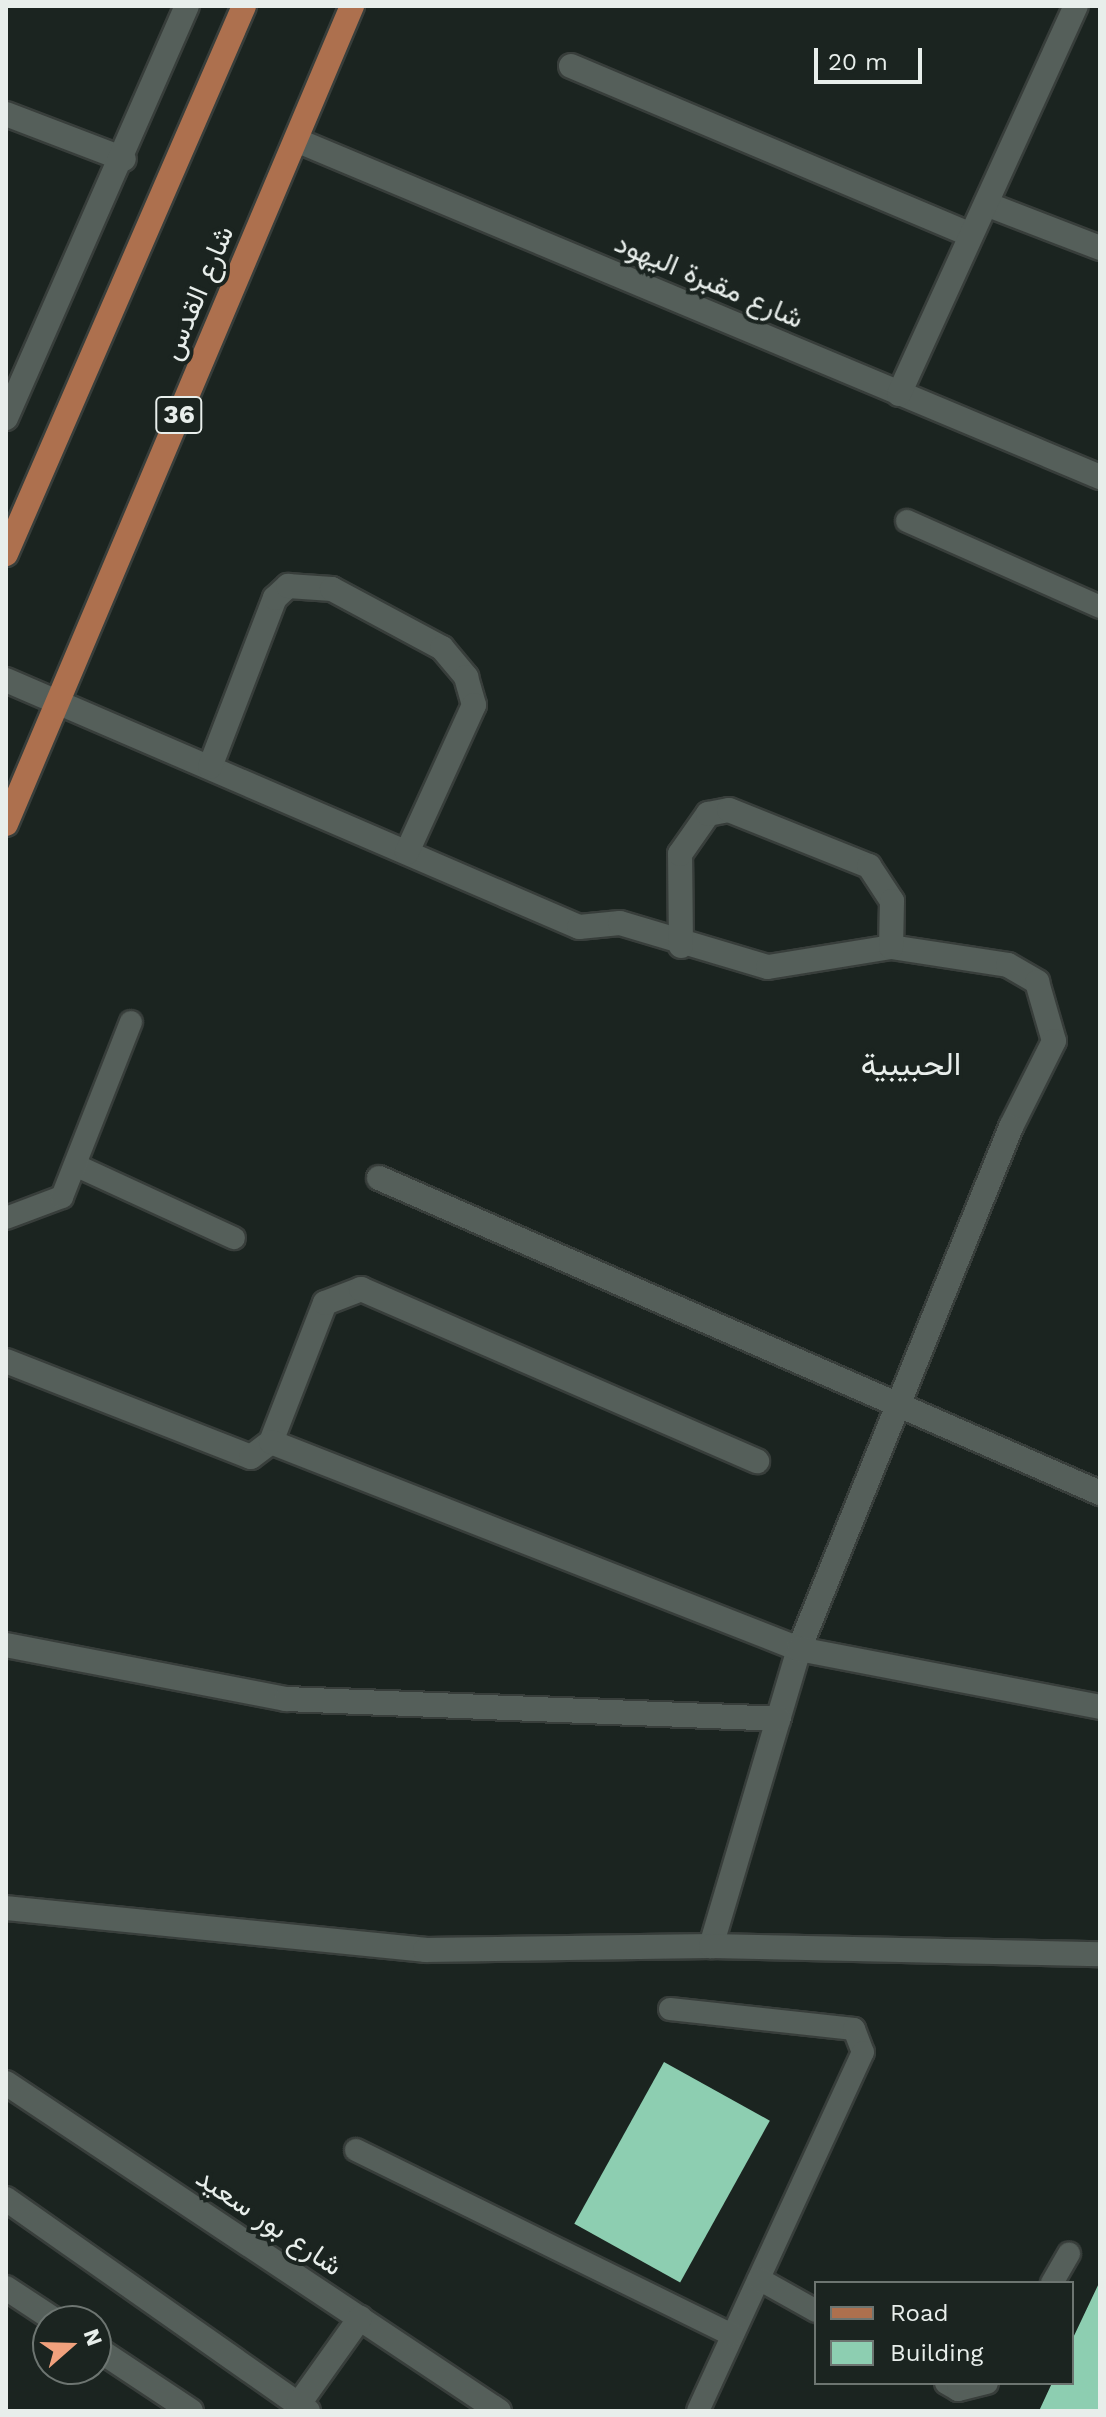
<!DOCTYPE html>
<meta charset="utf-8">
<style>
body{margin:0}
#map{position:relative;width:1106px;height:2417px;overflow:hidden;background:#1b2420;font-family:"Work Sans",Vazirmatn,sans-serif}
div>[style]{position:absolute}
.building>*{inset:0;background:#8dceb1;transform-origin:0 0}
.roads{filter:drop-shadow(2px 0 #383e3b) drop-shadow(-2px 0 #383e3b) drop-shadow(0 2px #383e3b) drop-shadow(0 -2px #383e3b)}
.service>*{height:22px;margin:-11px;padding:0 11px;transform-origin:11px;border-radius:11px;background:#555f5a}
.minor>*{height:24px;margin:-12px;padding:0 12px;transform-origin:12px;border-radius:12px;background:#555f5a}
.tertiary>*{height:24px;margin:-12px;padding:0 12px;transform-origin:12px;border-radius:12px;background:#555f5a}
.primary>*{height:24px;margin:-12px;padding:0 12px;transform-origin:12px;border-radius:12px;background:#ad704e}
span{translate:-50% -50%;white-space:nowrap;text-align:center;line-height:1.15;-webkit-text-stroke:8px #1b2420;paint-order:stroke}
.shield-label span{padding:2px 6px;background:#1b2420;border:2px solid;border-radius:6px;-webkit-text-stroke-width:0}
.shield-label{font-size:26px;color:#e8eeeb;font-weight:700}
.street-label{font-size:28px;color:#e8eeeb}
.quarter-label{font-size:32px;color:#e8eeeb}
.frame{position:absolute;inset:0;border:8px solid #e8eeeb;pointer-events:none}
.legend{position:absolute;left:814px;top:2281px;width:260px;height:104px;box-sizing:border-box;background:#1b2420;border:2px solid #6d7571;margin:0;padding:10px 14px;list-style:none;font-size:24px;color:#e8eeeb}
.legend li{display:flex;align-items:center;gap:16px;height:40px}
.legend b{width:40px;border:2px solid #6d7571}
.north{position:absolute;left:32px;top:2305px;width:80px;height:80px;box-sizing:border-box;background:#1b2420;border:2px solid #6d7571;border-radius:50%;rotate:70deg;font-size:22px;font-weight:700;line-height:32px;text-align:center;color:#e8eeeb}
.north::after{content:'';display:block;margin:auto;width:28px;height:36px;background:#f1a17d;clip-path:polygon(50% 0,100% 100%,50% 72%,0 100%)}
.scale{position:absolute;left:814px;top:48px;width:108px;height:36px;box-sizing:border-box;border:4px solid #e8eeeb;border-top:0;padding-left:10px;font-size:24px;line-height:28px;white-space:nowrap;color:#e8eeeb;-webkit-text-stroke:6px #1b2420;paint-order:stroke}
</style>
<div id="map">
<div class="building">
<i style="left:664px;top:2062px;width:121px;height:185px;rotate:29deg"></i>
<i style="clip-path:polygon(1100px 2281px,1100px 2411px,1039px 2411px,1052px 2383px,1072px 2383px,1072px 2340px)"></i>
</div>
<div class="roads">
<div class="service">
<i style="left:907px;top:521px;width:211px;rotate:24deg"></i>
<i style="left:75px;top:1165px;width:175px;rotate:24.7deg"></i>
<i style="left:6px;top:1218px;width:60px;rotate:-20.6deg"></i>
<i style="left:62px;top:1197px;width:188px;rotate:-68.5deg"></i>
<i style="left:670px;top:2009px;width:185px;rotate:6.2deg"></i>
<i style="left:854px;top:2029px;width:25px;rotate:69deg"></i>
<i style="left:863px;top:2052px;width:395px;rotate:114.7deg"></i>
<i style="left:356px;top:2150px;width:419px;rotate:26.2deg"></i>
<i style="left:759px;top:2279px;width:65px;rotate:29.3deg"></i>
<i style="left:1052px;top:2283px;width:34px;rotate:-60deg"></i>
<i style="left:946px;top:2383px;width:14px;rotate:30deg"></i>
<i style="left:958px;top:2390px;width:30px;rotate:-14deg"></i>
</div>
<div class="minor">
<i style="left:571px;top:66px;width:434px;rotate:22.9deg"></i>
<i style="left:6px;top:114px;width:126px;rotate:20.9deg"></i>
<i style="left:296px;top:140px;width:872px;rotate:22.74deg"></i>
<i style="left:986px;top:204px;width:122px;rotate:21.1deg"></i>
<i style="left:899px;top:394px;width:426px;rotate:-65.5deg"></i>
<i style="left:6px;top:418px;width:450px;rotate:-66.3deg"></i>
<i style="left:6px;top:680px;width:624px;rotate:23.32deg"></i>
<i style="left:579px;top:927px;width:41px;rotate:-5.6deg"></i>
<i style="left:620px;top:923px;width:154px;rotate:16.6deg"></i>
<i style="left:768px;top:967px;width:125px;rotate:-9.2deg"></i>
<i style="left:891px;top:947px;width:118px;rotate:8.7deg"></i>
<i style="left:1008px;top:965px;width:34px;rotate:30deg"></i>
<i style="left:1037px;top:982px;width:61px;rotate:73.9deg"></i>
<i style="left:1054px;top:1041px;width:96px;rotate:116.6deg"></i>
<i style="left:1011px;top:1127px;width:563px;rotate:112.1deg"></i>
<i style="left:799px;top:1649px;width:310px;rotate:106.5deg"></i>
<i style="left:210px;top:767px;width:181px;rotate:-69deg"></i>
<i style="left:275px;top:598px;width:18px;rotate:-43deg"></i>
<i style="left:288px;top:586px;width:44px;rotate:3.9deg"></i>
<i style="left:332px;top:589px;width:125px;rotate:28.2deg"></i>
<i style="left:442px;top:648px;width:38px;rotate:50deg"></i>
<i style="left:466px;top:677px;width:29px;rotate:74deg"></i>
<i style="left:474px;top:705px;width:162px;rotate:114.5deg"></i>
<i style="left:681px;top:946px;width:92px;rotate:-90.6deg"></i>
<i style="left:680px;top:854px;width:49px;rotate:-55deg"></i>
<i style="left:708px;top:814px;width:21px;rotate:-11deg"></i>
<i style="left:729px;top:810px;width:151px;rotate:21.8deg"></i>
<i style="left:869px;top:866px;width:42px;rotate:56.7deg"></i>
<i style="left:892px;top:901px;width:46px;rotate:91.2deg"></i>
<i style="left:379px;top:1178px;width:787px;rotate:23.6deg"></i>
<i style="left:6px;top:1361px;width:263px;rotate:21.4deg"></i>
<i style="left:251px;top:1457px;width:25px;rotate:-37deg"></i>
<i style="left:271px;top:1442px;width:149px;rotate:-68.8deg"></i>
<i style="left:325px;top:1303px;width:39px;rotate:-21deg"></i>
<i style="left:361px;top:1289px;width:432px;rotate:23.5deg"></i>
<i style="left:271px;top:1442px;width:567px;rotate:21.41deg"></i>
<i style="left:799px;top:1649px;width:307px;rotate:10.9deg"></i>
<i style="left:6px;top:1645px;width:285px;rotate:10.9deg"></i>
<i style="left:286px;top:1699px;width:493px;rotate:2.3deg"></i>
<i style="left:6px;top:1908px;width:421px;rotate:5.7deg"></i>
<i style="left:425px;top:1950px;width:286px;rotate:-0.8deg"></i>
<i style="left:711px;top:1946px;width:389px;rotate:1.2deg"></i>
<i style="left:6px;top:2288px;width:60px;rotate:33.4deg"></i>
<i style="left:96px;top:2348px;width:114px;rotate:33.6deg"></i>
</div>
<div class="tertiary">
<i style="left:6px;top:2083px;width:592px;rotate:33.64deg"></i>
<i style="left:6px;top:2199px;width:369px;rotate:35.1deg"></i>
<i style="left:298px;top:2405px;width:107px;rotate:-54.5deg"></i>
</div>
<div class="primary">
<i style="left:6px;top:554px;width:597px;rotate:-66.52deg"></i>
<i style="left:6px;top:824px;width:888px;rotate:-67.07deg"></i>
</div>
</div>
<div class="shield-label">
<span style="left:179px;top:415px">36</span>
</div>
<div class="street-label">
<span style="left:709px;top:281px;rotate:23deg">شارع مقبرة اليهود</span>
<span style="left:198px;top:293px;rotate:-67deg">شارع القدس</span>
<span style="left:269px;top:2222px;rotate:34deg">شارع بور سعيد</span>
</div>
<div class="quarter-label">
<span style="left:911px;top:1064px">الحبيبية</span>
</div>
<div class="frame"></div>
<ul class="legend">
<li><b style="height:10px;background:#ad704e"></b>Road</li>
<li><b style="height:22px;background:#8dceb1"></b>Building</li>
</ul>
<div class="north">N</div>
<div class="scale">20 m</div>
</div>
